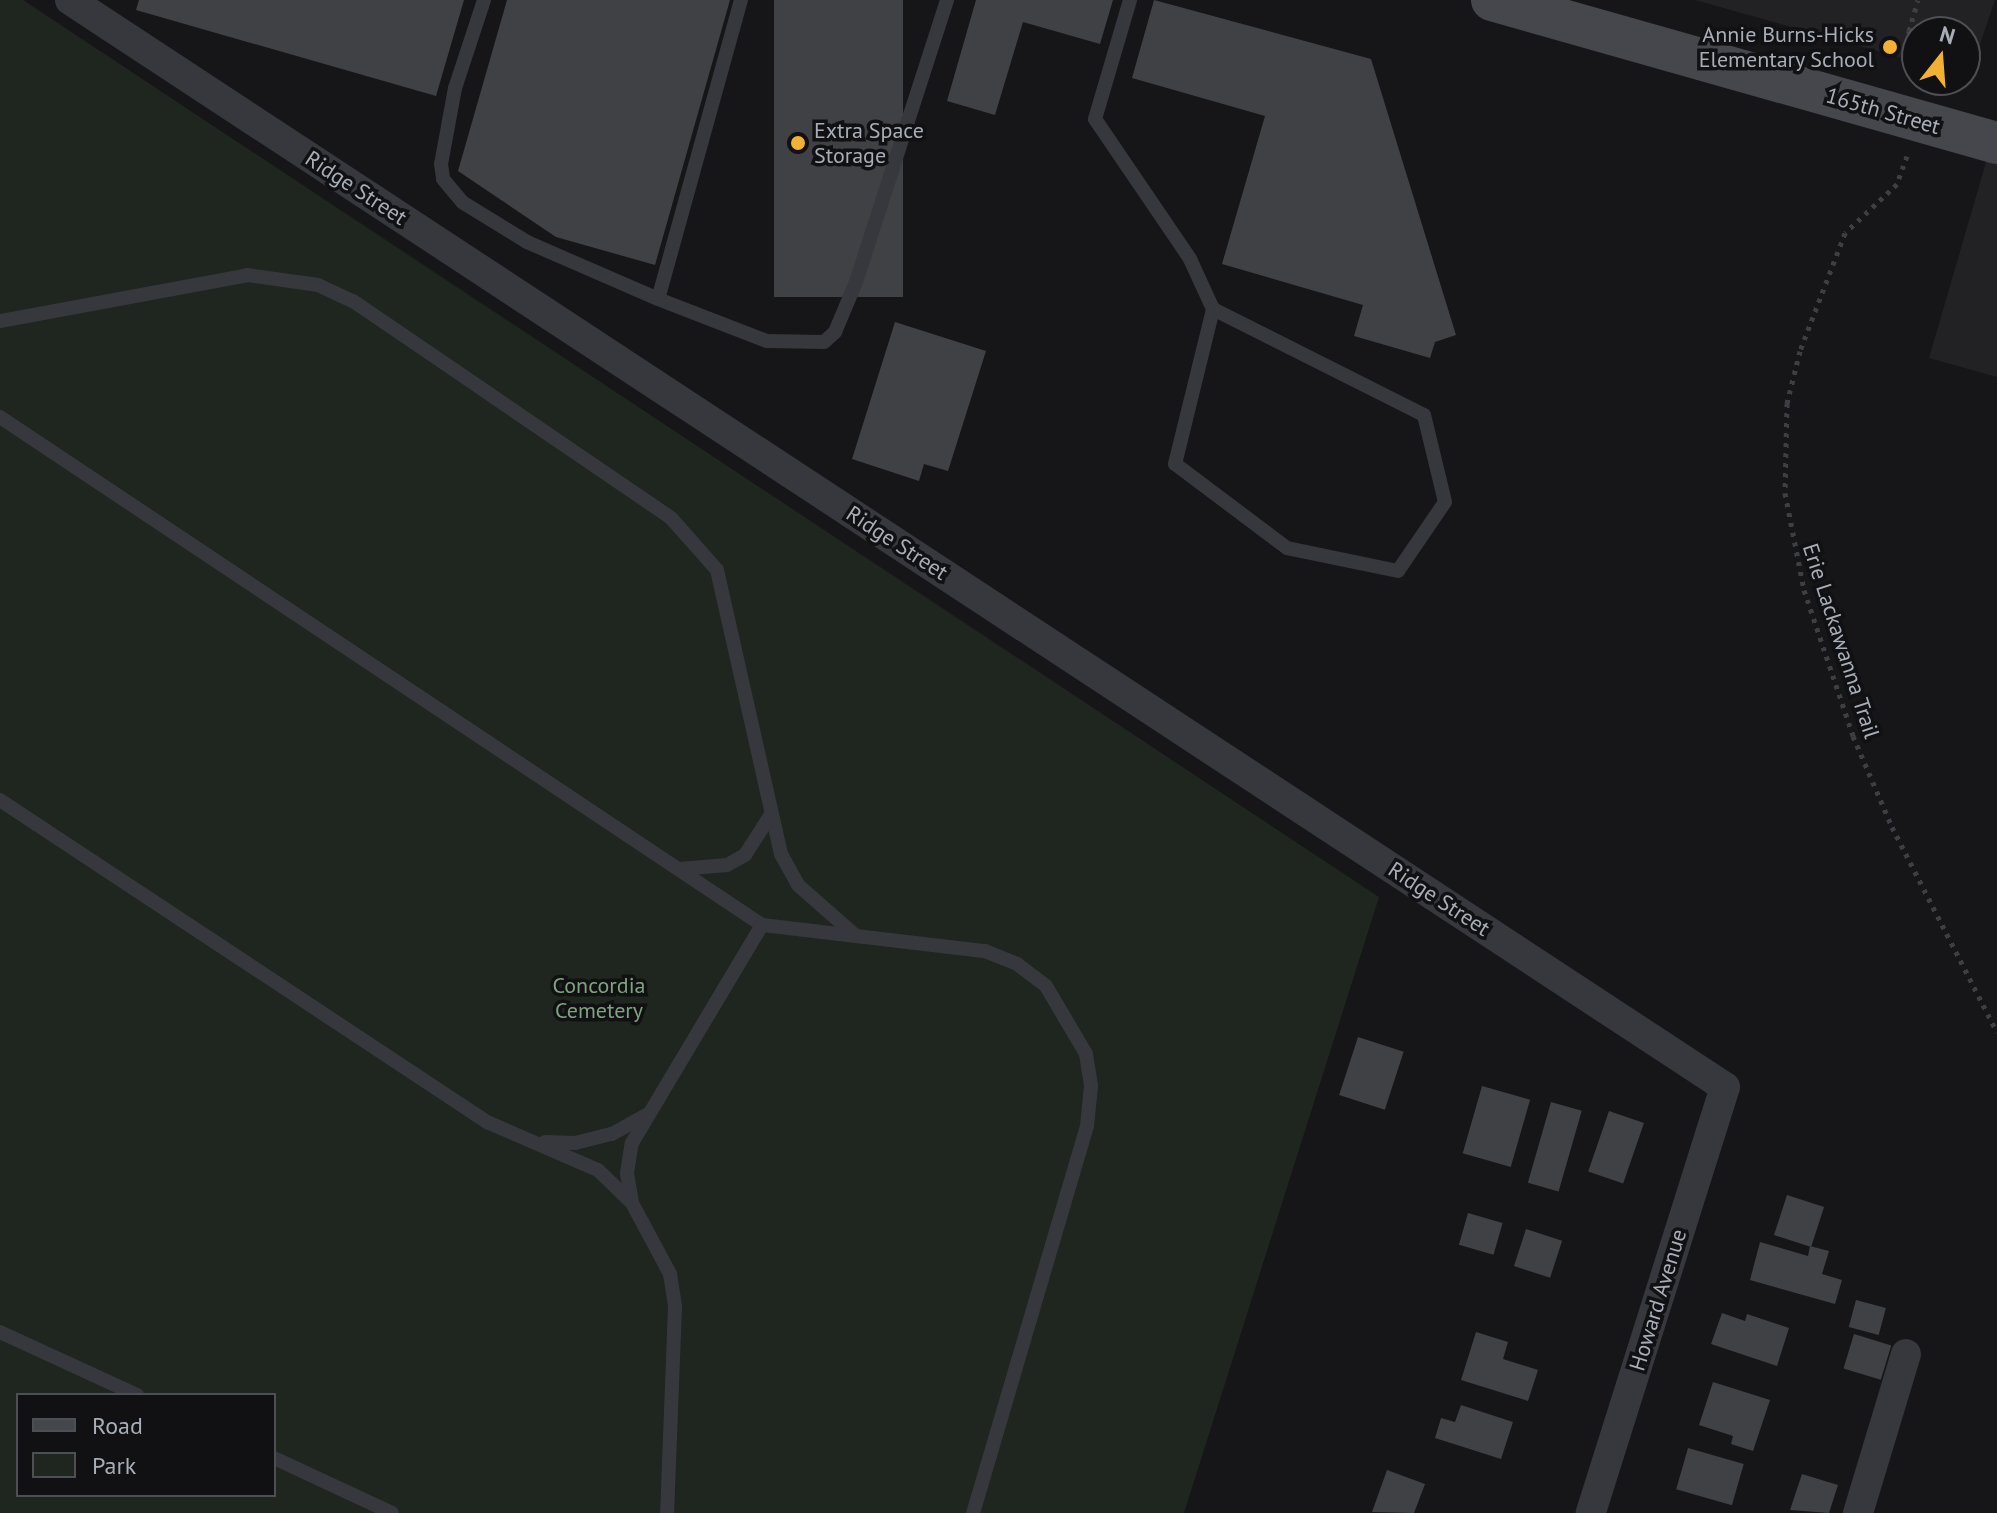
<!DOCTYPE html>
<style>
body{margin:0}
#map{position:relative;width:1997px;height:1513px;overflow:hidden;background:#161618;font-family:"PT Sans",sans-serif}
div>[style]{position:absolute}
.built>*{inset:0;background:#222225}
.green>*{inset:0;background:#1e261f}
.building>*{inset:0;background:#404145;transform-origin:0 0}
.path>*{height:5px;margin-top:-2.5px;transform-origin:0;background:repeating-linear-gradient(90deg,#3d3f44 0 4px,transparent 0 10px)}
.lane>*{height:14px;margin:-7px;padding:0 7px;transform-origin:7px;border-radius:7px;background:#37383d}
.street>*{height:30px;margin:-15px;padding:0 15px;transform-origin:15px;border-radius:15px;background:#37383d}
.secondary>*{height:42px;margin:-21px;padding:0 21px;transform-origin:21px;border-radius:21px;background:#45474d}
.dots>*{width:22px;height:22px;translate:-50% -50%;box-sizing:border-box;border:4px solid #111113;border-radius:50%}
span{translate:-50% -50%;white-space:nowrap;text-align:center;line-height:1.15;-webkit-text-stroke:7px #111113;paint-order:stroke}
.poi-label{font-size:22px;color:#a8adb8}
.right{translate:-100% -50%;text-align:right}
.left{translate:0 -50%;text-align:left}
.street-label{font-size:22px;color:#a8adb8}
.park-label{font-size:22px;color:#7fa381}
.legend{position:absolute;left:16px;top:1393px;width:260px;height:104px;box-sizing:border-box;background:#111113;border:2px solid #4d4f55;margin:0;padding:10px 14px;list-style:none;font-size:24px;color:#a8adb8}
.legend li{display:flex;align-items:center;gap:16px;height:40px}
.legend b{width:40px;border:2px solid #4d4f55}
.north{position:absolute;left:1901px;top:16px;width:80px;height:80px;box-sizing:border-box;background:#111113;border:2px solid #4d4f55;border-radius:50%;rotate:17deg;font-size:22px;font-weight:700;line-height:32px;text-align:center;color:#a8adb8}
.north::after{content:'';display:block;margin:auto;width:28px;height:36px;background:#f2b134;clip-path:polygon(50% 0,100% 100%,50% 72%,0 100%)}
</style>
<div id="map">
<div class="built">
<i style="clip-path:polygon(1695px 0,1995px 0,1969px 77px,1965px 75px,1965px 32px,1917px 32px,1917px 62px)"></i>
<i style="clip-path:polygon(1989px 152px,1997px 154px,1997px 377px,1929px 358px)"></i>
</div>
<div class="green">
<i style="clip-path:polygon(evenodd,0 0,23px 0,1379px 897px,1184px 1513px,0 1513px,0 0,18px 1395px,274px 1395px,274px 1495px,18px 1495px,18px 1395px)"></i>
</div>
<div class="building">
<i style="clip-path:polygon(139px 0,464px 0,436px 96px,136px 10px)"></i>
<i style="clip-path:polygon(507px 0,730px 0,655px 265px,556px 237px,458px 171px)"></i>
<i style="left:774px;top:0;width:129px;height:297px"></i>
<i style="clip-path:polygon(976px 0,1113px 0,1100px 44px,1023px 22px,995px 115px,947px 101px)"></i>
<i style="clip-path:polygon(1154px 0,1371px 59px,1456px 335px,1435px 342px,1430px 358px,1354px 336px,1363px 305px,1222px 264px,1265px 116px,1132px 78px)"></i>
<i style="clip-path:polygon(895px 322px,986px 351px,948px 471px,924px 464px,919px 481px,852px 459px)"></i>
<i style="left:1358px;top:1037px;width:48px;height:61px;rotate:18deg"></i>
<i style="left:1482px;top:1086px;width:50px;height:70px;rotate:16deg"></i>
<i style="left:1551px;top:1102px;width:32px;height:84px;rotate:16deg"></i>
<i style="left:1609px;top:1111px;width:37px;height:64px;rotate:19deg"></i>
<i style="left:1787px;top:1195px;width:39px;height:42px;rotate:18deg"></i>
<i style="left:1468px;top:1213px;width:36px;height:33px;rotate:16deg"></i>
<i style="left:1526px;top:1229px;width:38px;height:39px;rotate:18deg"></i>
<i style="clip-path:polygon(1760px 1242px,1808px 1256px,1810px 1246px,1829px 1251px,1822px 1274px,1842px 1280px,1835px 1304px,1750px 1280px)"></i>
<i style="left:1856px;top:1300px;width:31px;height:28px;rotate:15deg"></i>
<i style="clip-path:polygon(1722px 1313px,1745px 1321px,1747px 1314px,1789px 1328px,1777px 1366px,1711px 1344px)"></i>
<i style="clip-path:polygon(1476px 1332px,1508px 1342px,1503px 1359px,1538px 1370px,1528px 1401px,1461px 1380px)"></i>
<i style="left:1854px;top:1334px;width:39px;height:36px;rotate:17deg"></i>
<i style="clip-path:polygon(1713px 1382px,1770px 1400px,1753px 1451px,1731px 1444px,1733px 1436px,1699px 1425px)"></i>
<i style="clip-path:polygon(1461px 1405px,1513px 1422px,1501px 1459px,1435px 1438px,1441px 1418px,1455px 1422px)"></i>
<i style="left:1688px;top:1448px;width:58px;height:43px;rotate:16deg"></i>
<i style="clip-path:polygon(1387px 1470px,1425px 1484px,1414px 1513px,1372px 1512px)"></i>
<i style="clip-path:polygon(1802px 1474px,1838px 1485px,1829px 1513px,1790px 1510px)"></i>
</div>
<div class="path">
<i style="left:1917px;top:59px;width:17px;rotate:-121deg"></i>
<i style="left:1908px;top:44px;width:13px;rotate:-86deg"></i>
<i style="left:1909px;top:31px;width:32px;rotate:-74deg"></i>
<i style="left:1907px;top:156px;width:30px;rotate:110deg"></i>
<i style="left:1897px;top:184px;width:71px;rotate:136.7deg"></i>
<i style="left:1845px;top:233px;width:126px;rotate:110.9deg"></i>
<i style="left:1800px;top:351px;width:54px;rotate:104deg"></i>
<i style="left:1787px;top:403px;width:90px;rotate:91.3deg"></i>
<i style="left:1785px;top:493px;width:99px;rotate:78.9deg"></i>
<i style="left:1804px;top:590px;width:154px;rotate:71.4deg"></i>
<i style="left:1853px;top:736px;width:99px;rotate:66.8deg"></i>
<i style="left:1892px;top:827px;width:230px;rotate:62.9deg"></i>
</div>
<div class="lane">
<i style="left:484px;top:0;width:93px;rotate:108.2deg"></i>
<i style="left:455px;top:88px;width:77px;rotate:100.4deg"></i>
<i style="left:441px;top:164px;width:15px;rotate:82deg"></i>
<i style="left:443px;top:179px;width:30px;rotate:50deg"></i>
<i style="left:462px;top:202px;width:76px;rotate:31.6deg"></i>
<i style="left:527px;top:242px;width:143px;rotate:23.5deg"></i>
<i style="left:741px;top:0;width:310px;rotate:105.5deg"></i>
<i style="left:658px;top:299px;width:117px;rotate:21.1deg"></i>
<i style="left:767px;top:341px;width:57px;rotate:1deg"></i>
<i style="left:824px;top:342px;width:15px;rotate:-42deg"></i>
<i style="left:835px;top:332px;width:54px;rotate:-67.2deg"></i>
<i style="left:856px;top:282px;width:296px;rotate:-72.1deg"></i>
<i style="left:1130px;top:0;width:124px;rotate:106.4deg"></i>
<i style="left:1095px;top:119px;width:169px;rotate:55.8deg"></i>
<i style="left:1190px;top:259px;width:55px;rotate:65.3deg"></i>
<i style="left:1213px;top:309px;width:236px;rotate:26.7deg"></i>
<i style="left:1424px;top:415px;width:89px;rotate:76.4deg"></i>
<i style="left:1445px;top:502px;width:83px;rotate:124.3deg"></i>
<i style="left:1398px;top:571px;width:113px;rotate:-168.3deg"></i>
<i style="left:1287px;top:548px;width:140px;rotate:-143.1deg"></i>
<i style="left:1175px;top:464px;width:160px;rotate:-76.2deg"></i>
<i style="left:0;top:321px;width:251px;rotate:-10.5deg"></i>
<i style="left:247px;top:275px;width:72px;rotate:8deg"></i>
<i style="left:318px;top:285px;width:38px;rotate:25deg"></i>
<i style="left:353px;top:301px;width:385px;rotate:34.3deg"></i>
<i style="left:671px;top:518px;width:69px;rotate:48.5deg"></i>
<i style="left:717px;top:570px;width:291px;rotate:77.3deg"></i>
<i style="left:781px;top:854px;width:35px;rotate:61deg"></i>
<i style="left:798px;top:885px;width:76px;rotate:41.3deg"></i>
<i style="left:0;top:417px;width:916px;rotate:33.69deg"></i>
<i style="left:762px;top:925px;width:225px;rotate:6.7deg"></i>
<i style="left:985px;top:951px;width:35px;rotate:22deg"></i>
<i style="left:1017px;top:964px;width:36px;rotate:37deg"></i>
<i style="left:1046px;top:986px;width:79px;rotate:59.5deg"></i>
<i style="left:1086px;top:1054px;width:32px;rotate:81deg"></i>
<i style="left:1091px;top:1086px;width:40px;rotate:95.7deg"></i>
<i style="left:1087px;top:1126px;width:403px;rotate:106.4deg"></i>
<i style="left:0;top:800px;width:584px;rotate:33.47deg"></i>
<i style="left:487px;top:1122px;width:121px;rotate:23.4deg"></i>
<i style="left:598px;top:1170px;width:47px;rotate:44.1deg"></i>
<i style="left:632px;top:1203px;width:81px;rotate:61.8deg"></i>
<i style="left:670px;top:1274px;width:33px;rotate:81deg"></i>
<i style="left:675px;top:1307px;width:206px;rotate:92.2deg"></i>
<i style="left:679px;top:869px;width:48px;rotate:-4.8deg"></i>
<i style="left:727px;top:865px;width:21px;rotate:-29deg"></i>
<i style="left:745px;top:855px;width:46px;rotate:-57.3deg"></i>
<i style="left:545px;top:1142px;width:30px;rotate:2deg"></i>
<i style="left:575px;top:1143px;width:38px;rotate:-14deg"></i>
<i style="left:612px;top:1134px;width:39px;rotate:-29deg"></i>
<i style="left:632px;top:1202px;width:29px;rotate:-100deg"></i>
<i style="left:627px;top:1173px;width:30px;rotate:-81deg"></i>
<i style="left:632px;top:1143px;width:254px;rotate:-59.2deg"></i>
<i style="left:0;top:1332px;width:151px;rotate:24.7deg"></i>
<i style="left:274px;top:1458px;width:130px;rotate:25deg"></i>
</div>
<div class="street">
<i style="left:70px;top:0;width:1980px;rotate:33.3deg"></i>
<i style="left:1725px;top:1087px;width:447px;rotate:107.5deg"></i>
<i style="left:1858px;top:1513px;width:166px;rotate:-73.2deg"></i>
</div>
<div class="secondary">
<i style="left:1492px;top:0;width:525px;rotate:15.81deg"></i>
</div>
<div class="dots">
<i style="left:1890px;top:47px;background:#f2b134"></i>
<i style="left:798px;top:143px;background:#f2b134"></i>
</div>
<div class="poi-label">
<span class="right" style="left:1874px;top:47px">Annie Burns-Hicks<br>Elementary School</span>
<span class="left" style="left:814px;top:143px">Extra Space<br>Storage</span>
</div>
<div class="street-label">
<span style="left:1883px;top:111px;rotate:16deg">165th Street</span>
<span style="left:356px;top:188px;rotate:33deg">Ridge Street</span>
<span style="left:897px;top:543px;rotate:33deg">Ridge Street</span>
<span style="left:1841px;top:641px;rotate:72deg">Erie Lackawanna Trail</span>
<span style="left:1439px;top:899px;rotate:33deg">Ridge Street</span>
<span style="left:1658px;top:1300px;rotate:-73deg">Howard Avenue</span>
</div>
<div class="park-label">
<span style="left:599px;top:998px">Concordia<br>Cemetery</span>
</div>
<ul class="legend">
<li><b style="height:10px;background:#45474d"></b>Road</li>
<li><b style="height:22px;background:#1e261f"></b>Park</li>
</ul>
<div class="north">N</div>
</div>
